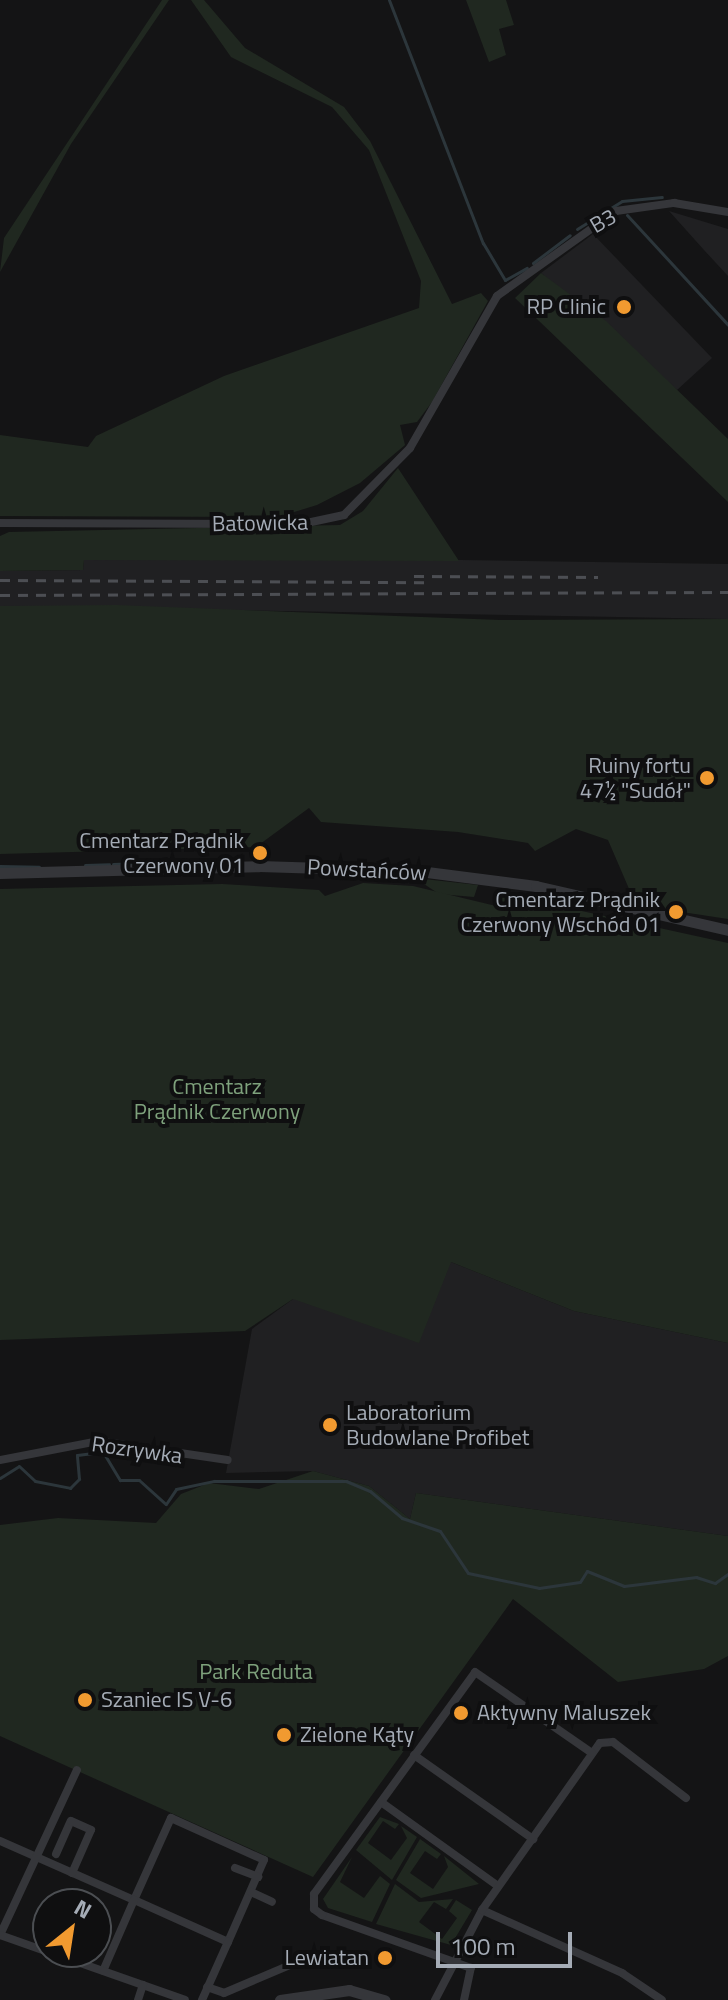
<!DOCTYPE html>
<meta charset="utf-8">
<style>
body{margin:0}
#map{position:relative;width:728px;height:2000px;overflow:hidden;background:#141415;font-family:"Titillium Web",sans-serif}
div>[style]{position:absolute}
.built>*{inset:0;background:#202022}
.green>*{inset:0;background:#202820}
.stream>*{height:3px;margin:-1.5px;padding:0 1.5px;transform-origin:1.5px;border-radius:1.5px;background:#2c363b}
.minor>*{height:8px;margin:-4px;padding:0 4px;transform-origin:4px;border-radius:4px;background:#35363a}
.tertiary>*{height:11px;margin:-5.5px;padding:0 5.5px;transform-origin:5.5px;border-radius:5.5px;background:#35363a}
.rail>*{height:3px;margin-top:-1.5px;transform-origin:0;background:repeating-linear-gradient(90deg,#4c4e53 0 10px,transparent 0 18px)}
.dots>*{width:22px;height:22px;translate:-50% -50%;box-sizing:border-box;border:4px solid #0f0f10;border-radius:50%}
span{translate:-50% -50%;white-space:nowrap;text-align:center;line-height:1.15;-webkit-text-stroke:8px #0f0f10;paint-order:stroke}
.street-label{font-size:22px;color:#a5acb6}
.poi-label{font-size:22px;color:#a5acb6}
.right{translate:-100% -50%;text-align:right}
.left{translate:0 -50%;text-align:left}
.park-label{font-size:22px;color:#7ea17c}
.north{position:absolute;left:32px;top:1888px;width:80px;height:80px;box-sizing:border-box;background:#0f0f10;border:2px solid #4b4e52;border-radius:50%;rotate:30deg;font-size:22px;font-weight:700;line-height:32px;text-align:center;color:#a5acb6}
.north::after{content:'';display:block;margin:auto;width:28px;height:36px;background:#f19a30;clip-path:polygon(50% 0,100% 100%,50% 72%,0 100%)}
.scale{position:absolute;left:436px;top:1932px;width:136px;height:36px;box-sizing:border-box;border:4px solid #a5acb6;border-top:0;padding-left:10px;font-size:24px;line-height:28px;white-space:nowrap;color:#a5acb6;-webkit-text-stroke:6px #0f0f10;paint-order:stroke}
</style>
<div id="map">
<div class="built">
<i style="clip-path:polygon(669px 211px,728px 229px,728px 276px,704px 250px)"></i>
<i style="clip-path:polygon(593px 234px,712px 358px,677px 390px,541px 273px)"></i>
<i style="clip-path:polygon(262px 557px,728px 564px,728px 619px,0 606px,0 571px,83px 570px,84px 560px)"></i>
<i style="clip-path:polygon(451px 1262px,574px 1311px,728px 1343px,728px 1536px,416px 1493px,410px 1519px,369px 1486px,313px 1471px,226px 1473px,252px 1329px,293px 1299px)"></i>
</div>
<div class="green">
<i style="clip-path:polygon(162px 0,169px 0,71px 144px,0 272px,4px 238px)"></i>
<i style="clip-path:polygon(191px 0,204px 0,245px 48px,344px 107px,370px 141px,452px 304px,481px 293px,488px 301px,432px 402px,417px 422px,400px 425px,405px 445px,360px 483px,317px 505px,278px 517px,0 516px,0 435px,88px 447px,96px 436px,224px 376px,419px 308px,421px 281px,369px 150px,332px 107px,231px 57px)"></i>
<i style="clip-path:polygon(466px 0,506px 0,514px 25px,499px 29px,506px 55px,489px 62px)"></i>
<i style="clip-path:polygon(541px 273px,606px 321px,728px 439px,728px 502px,515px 298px)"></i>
<i style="clip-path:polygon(398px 468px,459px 561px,84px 560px,83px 570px,0 571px,0 536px,9px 532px,340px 525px,363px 511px)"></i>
<i style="clip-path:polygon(116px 605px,500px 620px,728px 619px,728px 919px,636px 905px,608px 840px,576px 829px,535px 851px,528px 843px,458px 832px,321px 822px,309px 808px,256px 847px,0 854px,0 606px)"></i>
<i style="clip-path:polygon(415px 878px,478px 885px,474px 897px,439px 894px)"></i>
<i style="clip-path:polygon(363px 883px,413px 886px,496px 906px,502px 893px,525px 908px,568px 908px,728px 943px,728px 1343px,574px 1311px,451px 1262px,419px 1343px,293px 1299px,245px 1331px,0 1340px,0 889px,222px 884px,319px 890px,325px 896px)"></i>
<i style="clip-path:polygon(313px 1471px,369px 1486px,410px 1519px,416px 1493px,728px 1536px,728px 1656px,704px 1669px,618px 1682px,513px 1599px,313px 1877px,0 1736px,0 1525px,58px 1518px,156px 1523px,181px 1494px,209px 1483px,259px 1489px)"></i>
<i style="clip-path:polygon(380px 1817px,399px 1824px,395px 1829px,383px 1821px,368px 1843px,391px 1860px,407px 1838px,401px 1826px,417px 1837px,392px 1880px,356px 1850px)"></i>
<i style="clip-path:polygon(420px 1839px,441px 1854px,437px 1859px,425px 1851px,410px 1873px,433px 1889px,448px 1867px,444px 1856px,479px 1884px,421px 1898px,396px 1880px)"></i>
<i style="clip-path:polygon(352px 1857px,340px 1882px,364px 1898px,380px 1876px,390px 1884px,372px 1922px,328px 1908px,323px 1899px)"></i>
<i style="clip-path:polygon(395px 1884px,419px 1902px,453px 1899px,446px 1909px,434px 1902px,419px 1922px,442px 1939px,457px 1918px,449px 1911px,456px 1900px,472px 1910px,451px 1945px,376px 1924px)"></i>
</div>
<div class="stream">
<i style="left:389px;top:0;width:261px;rotate:68.9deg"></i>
<i style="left:483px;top:243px;width:43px;rotate:59.3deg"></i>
<i style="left:505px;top:280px;width:25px;rotate:-29deg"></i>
<i style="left:627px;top:215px;width:149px;rotate:47.4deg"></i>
<i style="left:577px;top:229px;width:53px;rotate:-31.9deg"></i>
<i style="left:622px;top:201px;width:40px;rotate:-5.7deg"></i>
<i style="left:533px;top:263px;width:46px;rotate:-37.1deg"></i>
<i style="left:113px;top:864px;width:108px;rotate:-2.1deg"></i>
<i style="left:85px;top:865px;width:24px;rotate:-2deg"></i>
<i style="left:0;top:866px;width:39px;rotate:1deg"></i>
<i style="left:0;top:1478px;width:22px;rotate:-32deg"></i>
<i style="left:19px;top:1466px;width:22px;rotate:43deg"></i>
<i style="left:35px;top:1481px;width:36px;rotate:11deg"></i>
<i style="left:70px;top:1488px;width:13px;rotate:-45deg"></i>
<i style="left:79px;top:1479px;width:24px;rotate:-95deg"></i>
<i style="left:77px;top:1455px;width:26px;rotate:-7deg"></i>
<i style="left:103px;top:1452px;width:33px;rotate:59deg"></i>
<i style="left:120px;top:1480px;width:19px"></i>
<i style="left:139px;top:1480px;width:36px;rotate:42deg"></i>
<i style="left:166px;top:1504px;width:18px;rotate:-56deg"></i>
<i style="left:176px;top:1489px;width:39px;rotate:-12deg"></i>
<i style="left:214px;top:1481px;width:132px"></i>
<i style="left:346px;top:1481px;width:26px;rotate:23deg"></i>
<i style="left:370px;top:1491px;width:42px;rotate:40.2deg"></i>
<i style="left:402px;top:1518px;width:40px;rotate:18.9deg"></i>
<i style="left:440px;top:1531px;width:50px;rotate:56.3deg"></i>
<i style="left:468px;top:1573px;width:73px;rotate:11.9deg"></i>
<i style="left:539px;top:1588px;width:41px;rotate:-8.3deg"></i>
<i style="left:580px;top:1582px;width:13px;rotate:-58deg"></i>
<i style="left:587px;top:1571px;width:40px;rotate:22deg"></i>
<i style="left:624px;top:1586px;width:73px;rotate:-7.1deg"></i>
<i style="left:696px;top:1577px;width:20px;rotate:18deg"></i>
<i style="left:715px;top:1583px;width:16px;rotate:-35deg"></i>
</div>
<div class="minor">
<i style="left:0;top:523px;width:302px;rotate:0.2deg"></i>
<i style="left:302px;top:524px;width:43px;rotate:-12.1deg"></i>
<i style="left:344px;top:515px;width:94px;rotate:-45.4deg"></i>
<i style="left:410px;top:448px;width:175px;rotate:-60.2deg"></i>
<i style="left:497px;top:296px;width:146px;rotate:-35.5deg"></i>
<i style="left:616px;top:211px;width:59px;rotate:-7.9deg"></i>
<i style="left:674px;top:203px;width:55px;rotate:9.5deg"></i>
<i style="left:0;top:1460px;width:101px;rotate:-10.9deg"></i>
<i style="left:99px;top:1441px;width:130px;rotate:8.4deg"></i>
<i style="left:414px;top:1755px;width:146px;rotate:35.2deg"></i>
<i style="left:381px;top:1802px;width:144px;rotate:35.7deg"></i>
<i style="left:0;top:1841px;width:146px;rotate:23.8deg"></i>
<i style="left:134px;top:1900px;width:90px;rotate:-65.7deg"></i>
<i style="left:171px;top:1818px;width:102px;rotate:24.3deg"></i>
<i style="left:264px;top:1860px;width:90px;rotate:113.7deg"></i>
<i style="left:228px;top:1942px;width:103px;rotate:-155.9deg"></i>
<i style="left:134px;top:1900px;width:77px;rotate:113.6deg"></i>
<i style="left:56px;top:1854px;width:36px;rotate:-66deg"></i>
<i style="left:71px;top:1821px;width:22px;rotate:24deg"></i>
<i style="left:91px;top:1830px;width:47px;rotate:113.8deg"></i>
<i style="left:235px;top:1868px;width:25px;rotate:21deg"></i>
<i style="left:251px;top:1892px;width:23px;rotate:25deg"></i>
<i style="left:482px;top:1910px;width:154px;rotate:24.2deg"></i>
<i style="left:622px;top:1973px;width:48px;rotate:34deg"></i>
<i style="left:0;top:1935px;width:182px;rotate:-65deg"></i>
<i style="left:0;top:1935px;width:51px;rotate:19.5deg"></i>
<i style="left:49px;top:1952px;width:144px;rotate:19.4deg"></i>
<i style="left:207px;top:1987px;width:18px;rotate:19deg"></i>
<i style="left:224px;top:1993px;width:72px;rotate:-23deg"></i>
<i style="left:138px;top:2000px;width:16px;rotate:-72deg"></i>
<i style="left:202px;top:2000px;width:64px;rotate:-65.9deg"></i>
<i style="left:435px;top:2000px;width:102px;rotate:-62.4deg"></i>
<i style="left:482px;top:1910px;width:204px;rotate:-54.8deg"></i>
<i style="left:600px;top:1743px;width:13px;rotate:-4deg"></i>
<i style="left:613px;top:1742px;width:92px;rotate:37.5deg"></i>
<i style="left:464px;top:2000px;width:33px;rotate:-78deg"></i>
<i style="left:471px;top:1968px;width:158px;rotate:-160.4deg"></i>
<i style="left:322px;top:1915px;width:10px;rotate:-143deg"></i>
<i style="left:314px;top:1909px;width:15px;rotate:-90deg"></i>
<i style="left:314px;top:1894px;width:274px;rotate:-54deg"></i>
<i style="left:475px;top:1672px;width:142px;rotate:34.7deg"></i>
</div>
<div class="tertiary">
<i style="left:0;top:873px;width:259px;rotate:-1.5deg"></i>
<i style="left:259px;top:866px;width:160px;rotate:1.8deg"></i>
<i style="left:419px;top:871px;width:118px;rotate:7.3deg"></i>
<i style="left:536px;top:886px;width:197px;rotate:12.9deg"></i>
<i style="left:280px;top:2000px;width:70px;rotate:-8.2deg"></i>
<i style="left:349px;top:1990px;width:37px;rotate:16deg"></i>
</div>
<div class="rail">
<i style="left:414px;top:576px;width:184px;rotate:0.3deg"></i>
<i style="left:0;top:580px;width:424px;rotate:0.3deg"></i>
<i style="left:0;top:595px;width:728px;rotate:-0.24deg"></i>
</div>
<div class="dots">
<i style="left:624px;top:307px;background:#f19a30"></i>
<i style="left:707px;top:778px;background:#f19a30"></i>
<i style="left:260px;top:853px;background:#f19a30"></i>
<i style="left:676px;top:912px;background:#f19a30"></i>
<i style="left:330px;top:1425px;background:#f19a30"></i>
<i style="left:85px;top:1700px;background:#f19a30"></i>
<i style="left:461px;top:1713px;background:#f19a30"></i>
<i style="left:284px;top:1735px;background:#f19a30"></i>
<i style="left:385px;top:1958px;background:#f19a30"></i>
</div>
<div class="street-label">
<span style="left:603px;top:221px;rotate:-30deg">B3</span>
<span style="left:260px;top:523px;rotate:-1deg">Batowicka</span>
<span style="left:367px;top:870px;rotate:3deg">Powstańców</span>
<span style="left:137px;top:1450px;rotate:8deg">Rozrywka</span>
</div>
<div class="poi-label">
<span class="right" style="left:606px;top:307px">RP Clinic</span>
<span class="right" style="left:691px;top:778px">Ruiny fortu<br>47½ "Sudół"</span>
<span class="right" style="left:244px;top:853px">Cmentarz Prądnik<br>Czerwony 01</span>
<span class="right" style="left:660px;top:912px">Cmentarz Prądnik<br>Czerwony Wschód 01</span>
<span class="left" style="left:346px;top:1425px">Laboratorium<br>Budowlane Profibet</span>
<span class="left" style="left:101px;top:1700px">Szaniec IS V-6</span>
<span class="left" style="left:477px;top:1713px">Aktywny Maluszek</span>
<span class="left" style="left:300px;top:1735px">Zielone Kąty</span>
<span class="right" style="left:369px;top:1958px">Lewiatan</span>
</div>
<div class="park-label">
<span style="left:217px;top:1099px">Cmentarz<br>Prądnik Czerwony</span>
<span style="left:256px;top:1672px">Park Reduta</span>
</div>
<div class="north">N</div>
<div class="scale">100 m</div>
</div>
